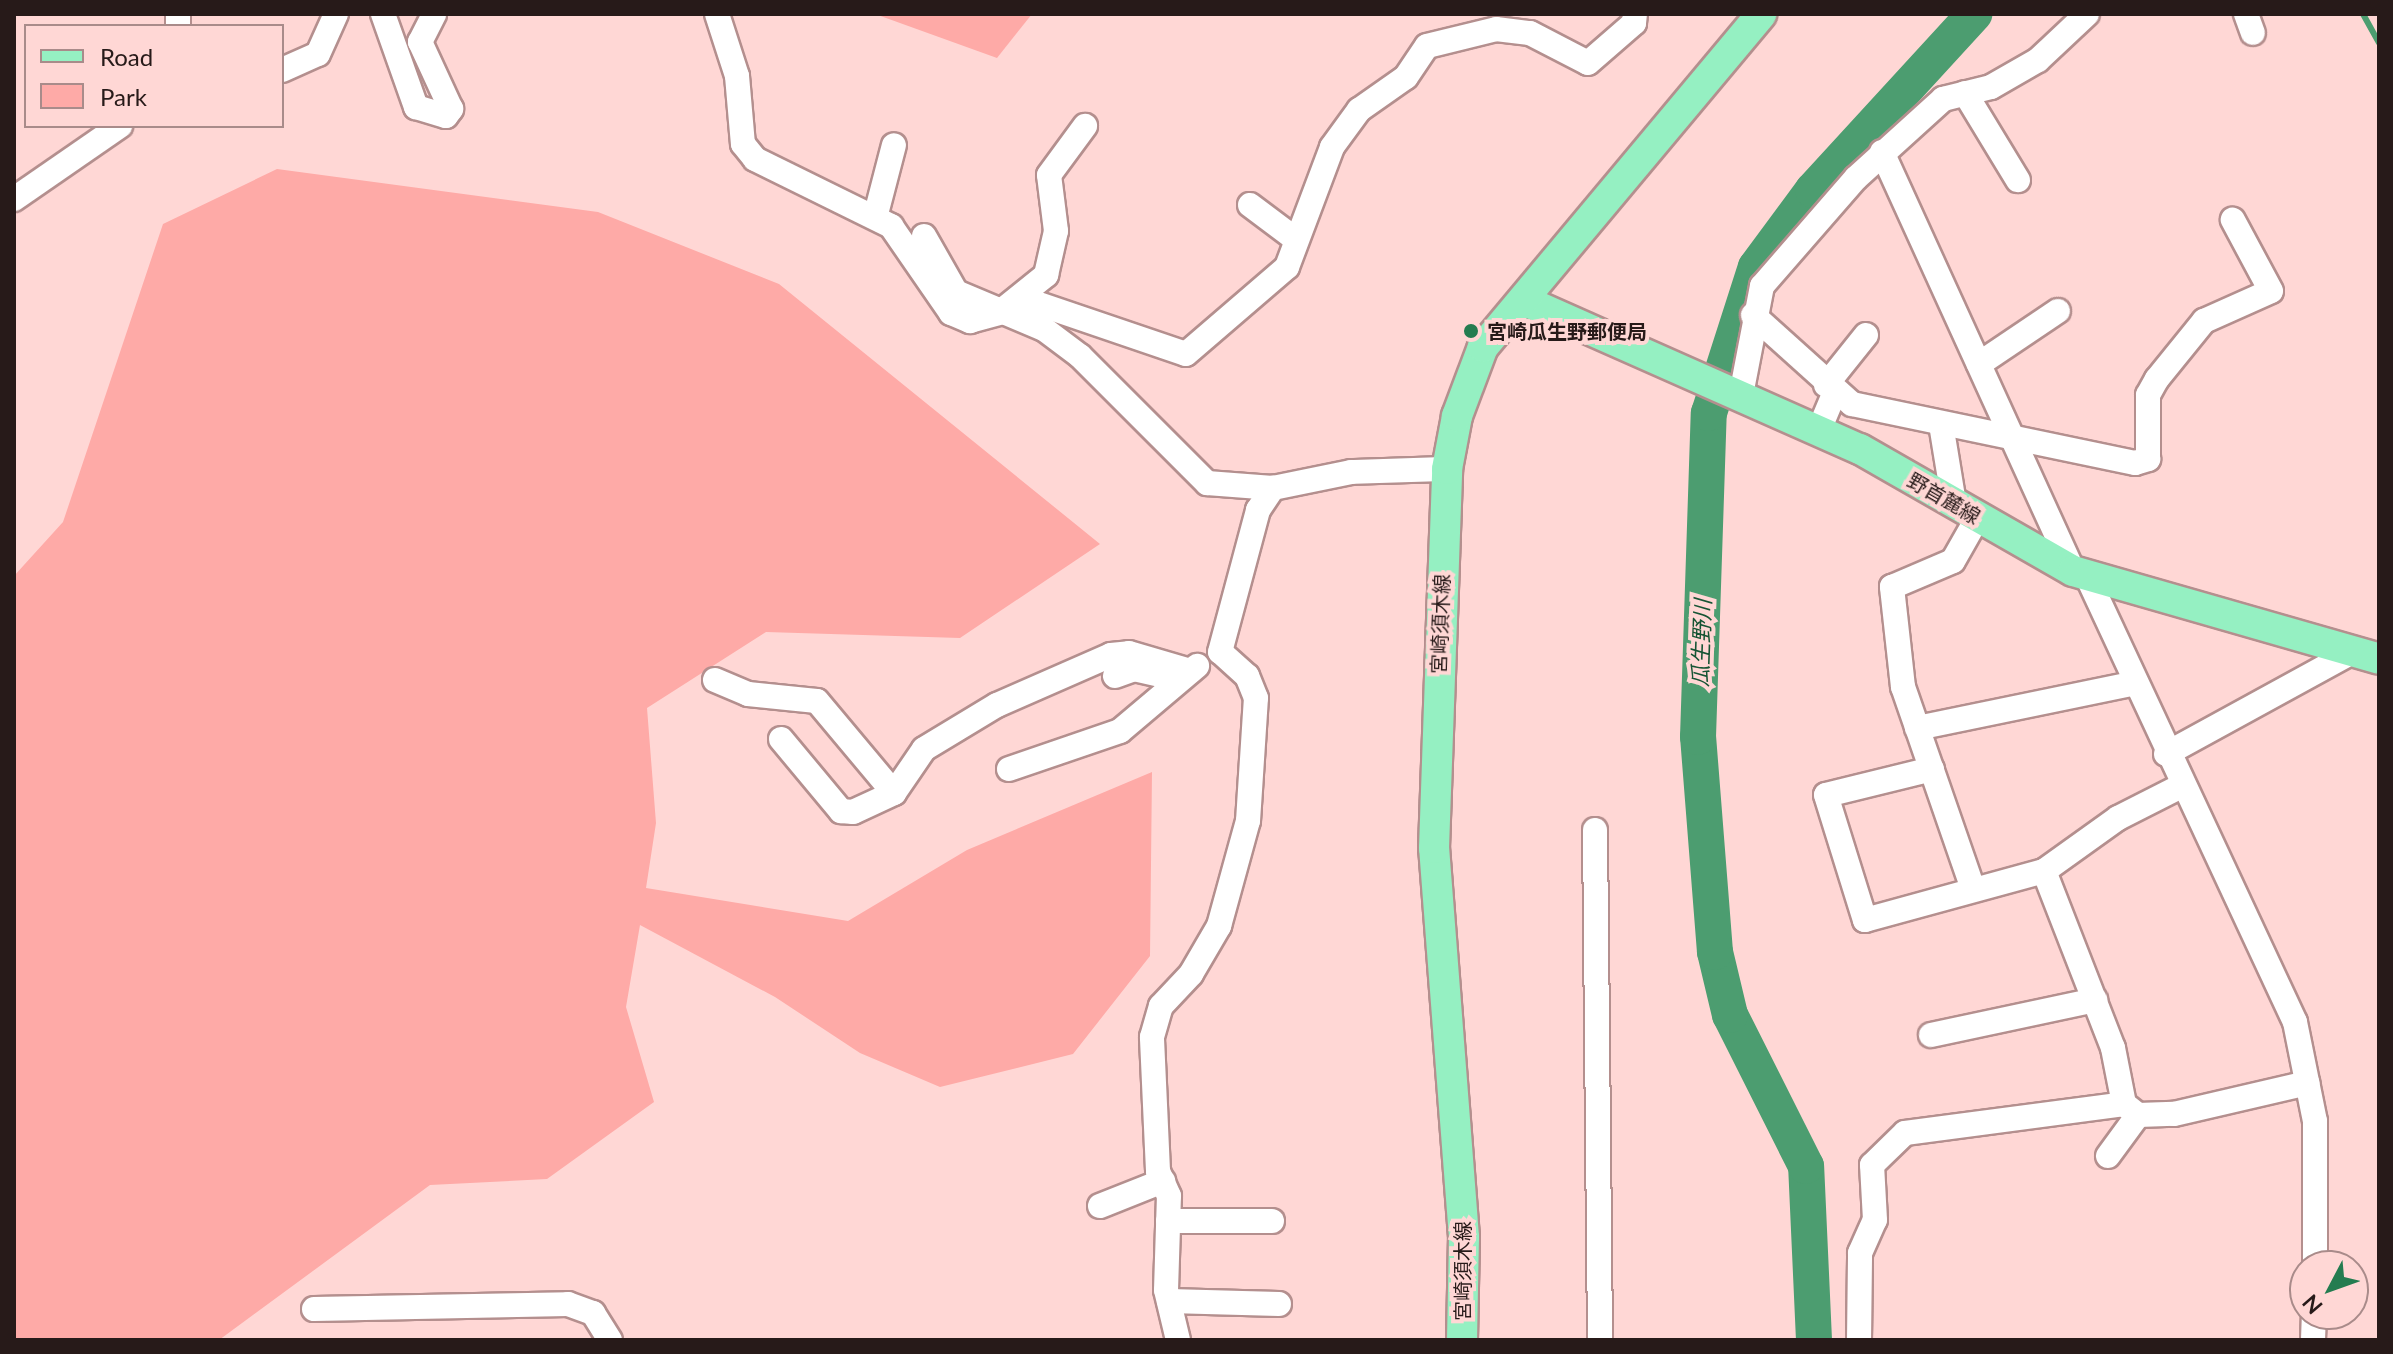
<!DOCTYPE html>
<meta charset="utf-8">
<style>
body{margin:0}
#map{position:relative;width:2393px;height:1354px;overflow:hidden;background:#ffd7d5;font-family:Lato,"Noto Sans JP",sans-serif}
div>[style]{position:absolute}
.green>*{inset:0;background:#feaaa7}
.stream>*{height:6px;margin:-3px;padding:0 3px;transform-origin:3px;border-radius:3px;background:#4c9d70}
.river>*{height:36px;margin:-18px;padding:0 18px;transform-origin:18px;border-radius:18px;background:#4c9d70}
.roads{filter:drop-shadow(2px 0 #b48f8e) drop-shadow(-2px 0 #b48f8e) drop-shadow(0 2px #b48f8e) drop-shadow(0 -2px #b48f8e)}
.minor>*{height:24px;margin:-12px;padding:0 12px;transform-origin:12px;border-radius:12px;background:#fff}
.major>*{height:30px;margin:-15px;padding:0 15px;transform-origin:15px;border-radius:15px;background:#95f0c2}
.dots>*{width:22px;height:22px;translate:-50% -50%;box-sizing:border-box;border:4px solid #ffd7d5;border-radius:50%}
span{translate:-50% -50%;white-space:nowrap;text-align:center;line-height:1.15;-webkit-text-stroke:8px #ffd7d5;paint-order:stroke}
.poi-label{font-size:20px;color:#271a19;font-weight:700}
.left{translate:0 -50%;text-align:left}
.street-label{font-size:20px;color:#271a19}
.water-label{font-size:22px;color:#165434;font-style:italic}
.frame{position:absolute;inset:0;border:16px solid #271a19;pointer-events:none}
.legend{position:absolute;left:24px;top:24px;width:260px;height:104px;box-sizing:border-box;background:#ffd7d5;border:2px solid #a98b8a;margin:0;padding:10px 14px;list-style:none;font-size:24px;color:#271a19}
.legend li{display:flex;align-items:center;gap:16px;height:40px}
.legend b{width:40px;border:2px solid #a98b8a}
.north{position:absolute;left:2289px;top:1250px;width:80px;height:80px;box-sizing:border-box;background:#ffd7d5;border:2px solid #a98b8a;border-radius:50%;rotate:229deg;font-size:22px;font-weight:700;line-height:32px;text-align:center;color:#271a19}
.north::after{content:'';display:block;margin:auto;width:28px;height:36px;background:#247c50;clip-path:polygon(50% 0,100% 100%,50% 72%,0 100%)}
</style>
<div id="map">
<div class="green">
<i style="clip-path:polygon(875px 14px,1032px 14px,997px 58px)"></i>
<i style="clip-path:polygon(277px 169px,598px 212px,779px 284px,1100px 544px,960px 638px,766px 632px,647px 708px,656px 823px,646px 888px,848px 921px,967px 850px,1152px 772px,1150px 956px,1073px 1054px,940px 1087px,860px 1053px,775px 997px,640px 925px,626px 1007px,654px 1102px,547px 1179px,430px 1185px,219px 1340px,14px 1340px,14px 576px,63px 522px,163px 224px)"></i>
</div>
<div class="stream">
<i style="left:2363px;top:14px;width:33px;rotate:61deg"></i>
</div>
<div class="river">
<i style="left:1814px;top:1340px;width:174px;rotate:-92.6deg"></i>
<i style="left:1806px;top:1166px;width:169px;rotate:-116.7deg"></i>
<i style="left:1730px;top:1015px;width:65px;rotate:-103.4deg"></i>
<i style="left:1715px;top:952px;width:216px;rotate:-94.5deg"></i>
<i style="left:1698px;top:737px;width:324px;rotate:-88.1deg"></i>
<i style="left:1709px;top:413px;width:153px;rotate:-72.2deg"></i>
<i style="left:1756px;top:267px;width:96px;rotate:-53.5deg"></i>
<i style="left:1813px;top:190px;width:239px;rotate:-47.5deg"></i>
</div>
<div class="roads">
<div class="minor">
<i style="left:383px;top:14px;width:99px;rotate:70.5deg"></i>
<i style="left:416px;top:107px;width:31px;rotate:17deg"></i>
<i style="left:446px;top:116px;width:9px;rotate:-54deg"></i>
<i style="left:451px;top:109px;width:74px;rotate:-114.8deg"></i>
<i style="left:420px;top:42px;width:31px;rotate:-63deg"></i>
<i style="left:717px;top:14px;width:65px;rotate:72.1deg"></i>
<i style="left:737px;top:76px;width:68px;rotate:85deg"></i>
<i style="left:743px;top:144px;width:19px;rotate:51deg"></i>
<i style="left:755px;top:159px;width:152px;rotate:26.2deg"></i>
<i style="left:891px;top:226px;width:106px;rotate:55.4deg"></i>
<i style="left:951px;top:313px;width:21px;rotate:23deg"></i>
<i style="left:970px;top:321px;width:68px;rotate:-15.3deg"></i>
<i style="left:1036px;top:303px;width:158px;rotate:18.8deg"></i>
<i style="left:1186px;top:354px;width:133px;rotate:-40.7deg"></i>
<i style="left:1287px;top:267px;width:128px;rotate:-69.4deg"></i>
<i style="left:1332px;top:147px;width:46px;rotate:-53.9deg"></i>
<i style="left:1359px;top:110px;width:57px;rotate:-35.1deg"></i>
<i style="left:1406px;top:77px;width:37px;rotate:-56deg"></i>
<i style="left:1427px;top:46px;width:71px;rotate:-13.8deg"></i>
<i style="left:1496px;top:29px;width:34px;rotate:7deg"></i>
<i style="left:1530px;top:33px;width:65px;rotate:27.3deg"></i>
<i style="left:1588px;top:63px;width:61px;rotate:-41deg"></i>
<i style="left:1634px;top:23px;width:9px;rotate:-84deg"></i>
<i style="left:2246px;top:14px;width:20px;rotate:70deg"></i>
<i style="left:178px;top:26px;width:12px;rotate:-90deg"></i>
<i style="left:282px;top:70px;width:39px;rotate:-24deg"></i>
<i style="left:318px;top:54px;width:44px;rotate:-65.8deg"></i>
<i style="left:1965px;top:93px;width:102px;rotate:58.7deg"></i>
<i style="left:1882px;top:152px;width:460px;rotate:65.5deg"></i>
<i style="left:14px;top:199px;width:129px;rotate:-34.6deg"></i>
<i style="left:1250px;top:205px;width:55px;rotate:36.9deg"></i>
<i style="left:876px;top:214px;width:71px;rotate:-75.4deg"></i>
<i style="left:924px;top:236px;width:64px;rotate:60.3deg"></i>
<i style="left:956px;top:292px;width:95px;rotate:22.8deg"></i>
<i style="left:1044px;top:329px;width:45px;rotate:36.9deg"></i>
<i style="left:1080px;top:356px;width:180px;rotate:45deg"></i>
<i style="left:1207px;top:483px;width:66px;rotate:4.3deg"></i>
<i style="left:1273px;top:488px;width:80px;rotate:-11.6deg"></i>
<i style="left:1351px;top:472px;width:96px;rotate:-1.8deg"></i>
<i style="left:1005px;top:308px;width:53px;rotate:-38.8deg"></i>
<i style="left:1046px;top:275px;width:45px;rotate:-77.2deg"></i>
<i style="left:1056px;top:231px;width:56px;rotate:-97.1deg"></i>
<i style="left:1049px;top:175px;width:61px;rotate:-53.7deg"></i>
<i style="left:1753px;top:315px;width:133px;rotate:42deg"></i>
<i style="left:1852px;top:404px;width:289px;rotate:11.8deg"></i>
<i style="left:2135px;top:463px;width:14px;rotate:-17deg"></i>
<i style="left:2148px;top:459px;width:64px;rotate:-90deg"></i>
<i style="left:2148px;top:395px;width:18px;rotate:-61deg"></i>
<i style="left:2157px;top:379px;width:75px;rotate:-51deg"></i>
<i style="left:2204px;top:321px;width:73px;rotate:-24.1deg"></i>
<i style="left:2271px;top:291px;width:81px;rotate:-118.2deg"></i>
<i style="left:1979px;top:364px;width:95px;rotate:-33.9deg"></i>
<i style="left:1826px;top:385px;width:64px;rotate:-51.3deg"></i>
<i style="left:1741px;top:395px;width:111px;rotate:-79.1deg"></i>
<i style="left:1762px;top:286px;width:143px;rotate:-49deg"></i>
<i style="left:1856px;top:178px;width:118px;rotate:-42.2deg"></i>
<i style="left:1943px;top:99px;width:49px;rotate:-14deg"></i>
<i style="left:1991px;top:87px;width:54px;rotate:-29.9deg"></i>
<i style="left:2038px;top:60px;width:67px;rotate:-43.2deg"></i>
<i style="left:1941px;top:424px;width:80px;rotate:80.7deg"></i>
<i style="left:1819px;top:430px;width:41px;rotate:-67.2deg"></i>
<i style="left:2087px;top:576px;width:492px;rotate:65deg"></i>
<i style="left:2295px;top:1022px;width:101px;rotate:78.6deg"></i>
<i style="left:2315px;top:1121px;width:145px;rotate:90deg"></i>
<i style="left:1115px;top:676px;width:20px;rotate:-20deg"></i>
<i style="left:1134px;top:669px;width:26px;rotate:13deg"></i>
<i style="left:715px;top:680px;width:36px;rotate:23deg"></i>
<i style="left:748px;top:694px;width:69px;rotate:5.8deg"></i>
<i style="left:817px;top:701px;width:120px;rotate:50.1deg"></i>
<i style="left:1917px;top:728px;width:219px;rotate:-11.6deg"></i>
<i style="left:781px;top:739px;width:94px;rotate:50.2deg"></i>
<i style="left:841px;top:811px;width:12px;rotate:5deg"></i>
<i style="left:853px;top:812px;width:45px;rotate:-24.9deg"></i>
<i style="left:894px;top:793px;width:53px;rotate:-55.7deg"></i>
<i style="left:924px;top:749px;width:85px;rotate:-31.1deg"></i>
<i style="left:997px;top:705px;width:124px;rotate:-23.7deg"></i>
<i style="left:1111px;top:655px;width:18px;rotate:-6deg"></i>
<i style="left:1129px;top:653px;width:64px;rotate:16.4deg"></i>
<i style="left:2166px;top:754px;width:214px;rotate:-28.7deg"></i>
<i style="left:1009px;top:769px;width:117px;rotate:-18.9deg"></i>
<i style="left:1120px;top:731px;width:101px;rotate:-40.2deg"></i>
<i style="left:1932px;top:769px;width:109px;rotate:166.2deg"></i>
<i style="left:1826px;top:795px;width:131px;rotate:72.7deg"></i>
<i style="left:1865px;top:920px;width:186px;rotate:-15.3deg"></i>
<i style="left:1595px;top:830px;width:510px;rotate:89.44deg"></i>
<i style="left:1972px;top:886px;width:211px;rotate:-109.1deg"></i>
<i style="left:1903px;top:687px;width:101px;rotate:-96.3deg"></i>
<i style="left:1892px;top:587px;width:66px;rotate:-23.1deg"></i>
<i style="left:1953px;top:561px;width:51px;rotate:-60.4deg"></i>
<i style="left:1931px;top:1035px;width:168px;rotate:-12deg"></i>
<i style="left:2124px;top:1104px;width:57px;rotate:-101.1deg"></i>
<i style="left:2113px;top:1048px;width:190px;rotate:-111.3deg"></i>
<i style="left:2044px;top:871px;width:91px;rotate:-35.6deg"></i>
<i style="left:2118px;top:818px;width:71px;rotate:-26.9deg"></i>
<i style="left:2108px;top:1156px;width:51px;rotate:-53.8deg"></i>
<i style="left:1100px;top:1206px;width:68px;rotate:-21.6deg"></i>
<i style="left:1168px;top:1221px;width:104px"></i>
<i style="left:1169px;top:1301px;width:110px;rotate:1.6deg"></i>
<i style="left:314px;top:1309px;width:254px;rotate:-1.1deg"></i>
<i style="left:568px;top:1304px;width:27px;rotate:20deg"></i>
<i style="left:593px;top:1313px;width:32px;rotate:58deg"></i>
<i style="left:1178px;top:1340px;width:51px;rotate:-103.5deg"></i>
<i style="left:1166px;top:1290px;width:94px;rotate:-88.2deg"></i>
<i style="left:1169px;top:1196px;width:27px;rotate:-114deg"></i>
<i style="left:1158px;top:1171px;width:134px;rotate:-92.6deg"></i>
<i style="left:1152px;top:1037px;width:32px;rotate:-74deg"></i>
<i style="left:1161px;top:1006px;width:44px;rotate:-46.8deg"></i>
<i style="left:1191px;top:974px;width:56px;rotate:-59.7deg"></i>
<i style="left:1219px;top:926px;width:109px;rotate:-74.6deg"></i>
<i style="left:1248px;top:821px;width:123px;rotate:-86.3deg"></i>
<i style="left:1256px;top:698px;width:24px;rotate:-112deg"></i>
<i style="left:1247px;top:676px;width:36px;rotate:-138deg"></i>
<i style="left:1220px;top:652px;width:147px;rotate:-75deg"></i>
<i style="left:1258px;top:510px;width:27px;rotate:-56deg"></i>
<i style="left:1859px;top:1340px;width:87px;rotate:-89.3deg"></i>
<i style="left:1860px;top:1253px;width:36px;rotate:-66deg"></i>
<i style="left:1875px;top:1220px;width:55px;rotate:-93.1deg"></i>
<i style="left:1872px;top:1165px;width:46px;rotate:-44.1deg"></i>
<i style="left:1905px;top:1133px;width:221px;rotate:-7.5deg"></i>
<i style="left:2124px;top:1104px;width:18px;rotate:38deg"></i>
<i style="left:2138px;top:1115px;width:36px;rotate:-2deg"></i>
<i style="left:2174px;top:1114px;width:137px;rotate:-13.1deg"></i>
<i style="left:2313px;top:1340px;width:26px;rotate:-88deg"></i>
</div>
<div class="major">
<i style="left:1523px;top:300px;width:368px;rotate:23.9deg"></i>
<i style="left:1860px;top:449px;width:245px;rotate:29.8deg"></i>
<i style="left:2073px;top:571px;width:318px;rotate:16deg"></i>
<i style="left:1462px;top:1340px;width:103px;rotate:-88.9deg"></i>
<i style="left:1464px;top:1237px;width:390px;rotate:-94.4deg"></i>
<i style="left:1434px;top:848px;width:379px;rotate:-88deg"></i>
<i style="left:1447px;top:469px;width:54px;rotate:-79.3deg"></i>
<i style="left:1457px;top:416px;width:74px;rotate:-69.4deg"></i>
<i style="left:1483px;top:347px;width:434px;rotate:-50.1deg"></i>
</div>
</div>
<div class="dots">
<i style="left:1471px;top:331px;background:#247c50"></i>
</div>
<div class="poi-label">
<span class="left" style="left:1487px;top:331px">宮崎瓜生野郵便局</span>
</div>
<div class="street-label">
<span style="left:1944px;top:498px;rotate:30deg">野首麓線</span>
<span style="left:1440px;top:624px;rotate:-88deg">宮崎須木線</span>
<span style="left:1462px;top:1271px;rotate:-90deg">宮崎須木線</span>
</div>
<div class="water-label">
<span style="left:1701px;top:643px;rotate:-88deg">瓜生野川</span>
</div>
<div class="frame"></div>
<ul class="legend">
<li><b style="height:10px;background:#95f0c2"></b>Road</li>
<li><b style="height:22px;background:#feaaa7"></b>Park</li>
</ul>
<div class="north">N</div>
</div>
